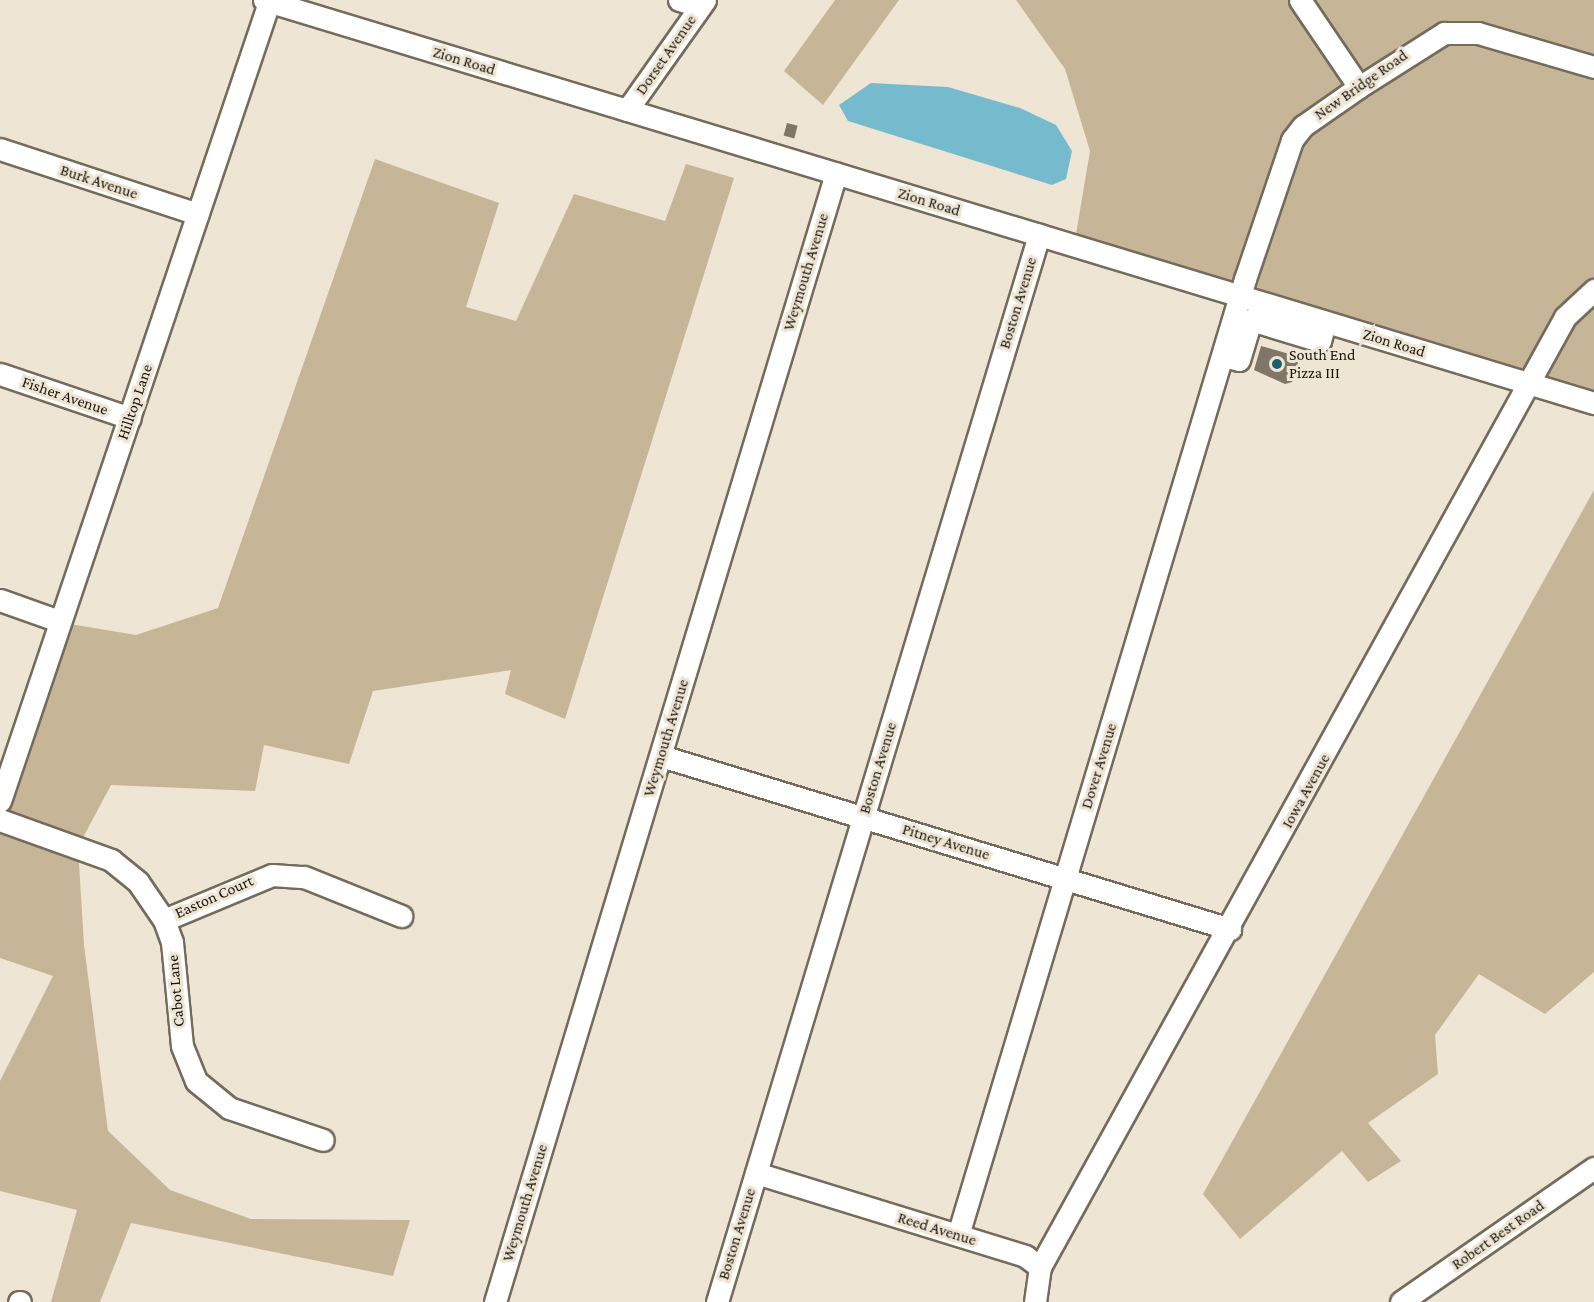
<!DOCTYPE html>
<style>
body{margin:0}
#map{position:relative;width:1594px;height:1302px;overflow:hidden;background:#efe5d4;font-family:"Crimson Pro",serif}
div>[style]{position:absolute}
.green>*{inset:0;background:#c7b597}
.water>*{inset:0;background:#76bbcd}
.building>*{inset:0;background:#7f7667;transform-origin:0 0}
.roads{filter:drop-shadow(2px 0 #746b5c) drop-shadow(-2px 0 #746b5c) drop-shadow(0 2px #746b5c) drop-shadow(0 -2px #746b5c)}
.minor>*{height:21px;margin:-10.5px;padding:0 10.5px;transform-origin:10.5px;border-radius:10.5px;background:#fff}
.dots>*{width:16px;height:16px;translate:-50% -50%;box-sizing:border-box;border:3px solid #efe5d4;border-radius:50%}
span{translate:-50% -50%;white-space:nowrap;text-align:center;line-height:1.15;-webkit-text-stroke:6px #efe5d4;paint-order:stroke}
.street-label{font-size:16px;color:#18150f}
.poi-label{font-size:16px;color:#18150f}
.left{translate:0 -50%;text-align:left}
</style>
<div id="map">
<div class="green">
<i style="clip-path:polygon(835px 0,899px 0,823px 105px,784px 71px)"></i>
<i style="clip-path:polygon(1016px 0,1594px 0,1594px 390px,1076px 234px,1090px 151px,1065px 69px)"></i>
<i style="clip-path:polygon(375px 159px,499px 203px,466px 307px,516px 321px,574px 194px,665px 221px,686px 164px,734px 178px,565px 719px,505px 694px,511px 670px,373px 691px,349px 764px,264px 745px,255px 791px,111px 785px,78px 847px,84px 945px,108px 1131px,170px 1190px,251px 1219px,410px 1220px,393px 1276px,131px 1223px,100px 1302px,51px 1302px,77px 1210px,0 1191px,0 1081px,53px 976px,0 958px,0 802px,70px 624px,136px 635px,218px 608px)"></i>
<i style="clip-path:polygon(1594px 490px,1594px 972px,1545px 1014px,1479px 974px,1435px 1035px,1438px 1074px,1368px 1123px,1401px 1161px,1368px 1182px,1342px 1151px,1240px 1239px,1203px 1194px)"></i>
</div>
<div class="water">
<i style="clip-path:polygon(871px 83px,948px 87px,1020px 108px,1056px 125px,1072px 151px,1066px 179px,1052px 185px,848px 121px,839px 105px)"></i>
</div>
<div class="building">
<i style="left:787px;top:123px;width:11px;height:13px;rotate:15deg"></i>
<i style="clip-path:polygon(1261px 346px,1300px 357px,1292px 382px,1285px 384px,1254px 370px)"></i>
</div>
<div class="roads">
<div class="minor">
<i style="left:264px;top:0;width:1390px;rotate:16.86deg"></i>
<i style="left:679px;top:0;width:22px;rotate:16deg"></i>
<i style="left:1300px;top:0;width:105px;rotate:55.9deg"></i>
<i style="left:627px;top:110px;width:135px;rotate:-54.7deg"></i>
<i style="left:0;top:149px;width:208px;rotate:18.2deg"></i>
<i style="left:1223px;top:356px;width:16px;rotate:14deg"></i>
<i style="left:1239px;top:360px;width:42px;rotate:-73.3deg"></i>
<i style="left:1251px;top:320px;width:72px;rotate:16.9deg"></i>
<i style="left:1320px;top:341px;width:20px;rotate:-75deg"></i>
<i style="left:0;top:374px;width:137px;rotate:18.7deg"></i>
<i style="left:0;top:600px;width:63px;rotate:19.6deg"></i>
<i style="left:661px;top:756px;width:595px;rotate:16.91deg"></i>
<i style="left:0;top:801px;width:843px;rotate:-71.39deg"></i>
<i style="left:0;top:820px;width:118px;rotate:19.8deg"></i>
<i style="left:111px;top:860px;width:35px;rotate:39deg"></i>
<i style="left:138px;top:882px;width:46px;rotate:55.6deg"></i>
<i style="left:164px;top:920px;width:23px;rotate:70deg"></i>
<i style="left:172px;top:942px;width:104px;rotate:84.5deg"></i>
<i style="left:182px;top:1046px;width:38px;rotate:68deg"></i>
<i style="left:196px;top:1081px;width:43px;rotate:39.3deg"></i>
<i style="left:229px;top:1108px;width:99px;rotate:18.8deg"></i>
<i style="left:164px;top:920px;width:117px;rotate:-22.6deg"></i>
<i style="left:272px;top:875px;width:32px;rotate:4deg"></i>
<i style="left:304px;top:877px;width:105px;rotate:21.9deg"></i>
<i style="left:756px;top:1173px;width:282px;rotate:17.1deg"></i>
<i style="left:1025px;top:1256px;width:19px;rotate:36deg"></i>
<i style="left:1040px;top:1267px;width:1085px;rotate:-61.07deg"></i>
<i style="left:1565px;top:317px;width:40px;rotate:-43deg"></i>
<i style="left:958px;top:1235px;width:998px;rotate:-73.29deg"></i>
<i style="left:1245px;top:279px;width:147px;rotate:-71.3deg"></i>
<i style="left:1292px;top:140px;width:18px;rotate:-52deg"></i>
<i style="left:1303px;top:126px;width:68px;rotate:-34.9deg"></i>
<i style="left:1359px;top:87px;width:101px;rotate:-32.4deg"></i>
<i style="left:1444px;top:33px;width:34px"></i>
<i style="left:1478px;top:33px;width:121px;rotate:16.3deg"></i>
<i style="left:19px;top:1302px;width:1px"></i>
<i style="left:495px;top:1302px;width:1179px;rotate:-73.19deg"></i>
<i style="left:717px;top:1302px;width:1115px;rotate:-73.21deg"></i>
<i style="left:1035px;top:1302px;width:35px;rotate:-82deg"></i>
<i style="left:1401px;top:1302px;width:235px;rotate:-34.8deg"></i>
</div>
</div>
<div class="dots">
<i style="left:1277px;top:364px;background:#196170"></i>
</div>
<div class="street-label">
<span style="left:666px;top:55px;rotate:-55deg">Dorset Avenue</span>
<span style="left:464px;top:61px;rotate:17deg">Zion Road</span>
<span style="left:1361px;top:85px;rotate:-35deg">New Bridge Road</span>
<span style="left:99px;top:182px;rotate:18deg">Burk Avenue</span>
<span style="left:929px;top:202px;rotate:17deg">Zion Road</span>
<span style="left:806px;top:272px;rotate:-73deg">Weymouth Avenue</span>
<span style="left:1018px;top:303px;rotate:-73deg">Boston Avenue</span>
<span style="left:1394px;top:343px;rotate:17deg">Zion Road</span>
<span style="left:65px;top:396px;rotate:19deg">Fisher Avenue</span>
<span style="left:135px;top:402px;rotate:-71deg">Hilltop Lane</span>
<span style="left:666px;top:738px;rotate:-73deg">Weymouth Avenue</span>
<span style="left:1099px;top:766px;rotate:-73deg">Dover Avenue</span>
<span style="left:878px;top:768px;rotate:-73deg">Boston Avenue</span>
<span style="left:1306px;top:791px;rotate:-61deg">Iowa Avenue</span>
<span style="left:946px;top:842px;rotate:17deg">Pitney Avenue</span>
<span style="left:214px;top:897px;rotate:-24deg">Easton Court</span>
<span style="left:176px;top:991px;rotate:-95deg">Cabot Lane</span>
<span style="left:525px;top:1203px;rotate:-73deg">Weymouth Avenue</span>
<span style="left:937px;top:1229px;rotate:17deg">Reed Avenue</span>
<span style="left:737px;top:1234px;rotate:-73deg">Boston Avenue</span>
<span style="left:1498px;top:1235px;rotate:-35deg">Robert Best Road</span>
</div>
<div class="poi-label">
<span class="left" style="left:1289px;top:364px">South End<br>Pizza III</span>
</div>
</div>
